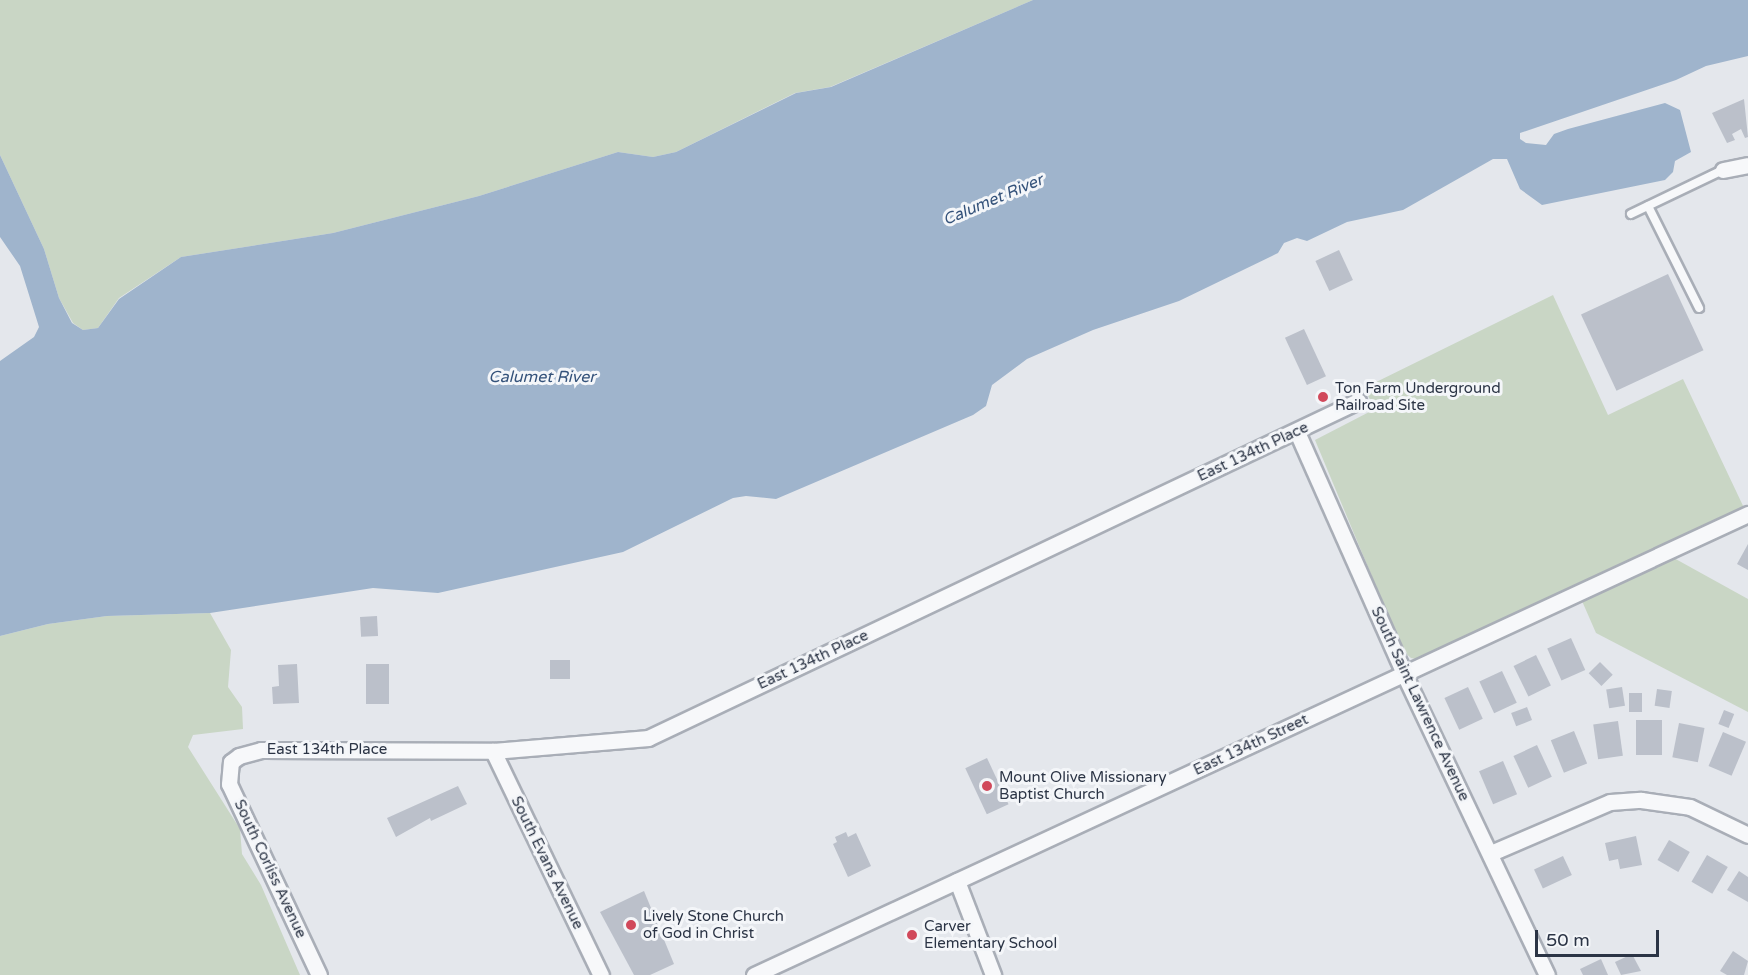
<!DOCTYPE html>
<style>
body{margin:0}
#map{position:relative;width:1748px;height:975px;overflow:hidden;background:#e4e7ec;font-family:"Varela Round",sans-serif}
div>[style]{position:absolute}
.green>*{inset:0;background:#c9d6c5}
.water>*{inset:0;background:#9fb4cc}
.building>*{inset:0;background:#bbc0ca;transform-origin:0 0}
.roads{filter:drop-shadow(2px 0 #a9aeb7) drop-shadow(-2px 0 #a9aeb7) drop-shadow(0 2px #a9aeb7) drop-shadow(0 -2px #a9aeb7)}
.service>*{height:8px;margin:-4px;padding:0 4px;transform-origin:4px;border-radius:4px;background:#f7f8fa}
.minor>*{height:15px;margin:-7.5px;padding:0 7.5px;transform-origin:7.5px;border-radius:7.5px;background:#f7f8fa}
.dots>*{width:16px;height:16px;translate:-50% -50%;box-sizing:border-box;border:3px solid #f4f6f9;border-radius:50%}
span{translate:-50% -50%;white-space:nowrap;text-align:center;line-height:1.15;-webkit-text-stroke:6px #f4f6f9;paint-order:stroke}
.poi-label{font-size:15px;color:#2b3445}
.left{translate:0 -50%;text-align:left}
.street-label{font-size:15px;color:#2b3445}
.water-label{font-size:16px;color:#34527a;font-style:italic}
.scale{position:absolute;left:1535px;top:930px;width:124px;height:27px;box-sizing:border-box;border:3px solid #2b3445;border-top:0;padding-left:8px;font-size:18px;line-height:21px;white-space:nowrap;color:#2b3445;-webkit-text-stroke:4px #f4f6f9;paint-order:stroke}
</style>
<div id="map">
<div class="green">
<i style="clip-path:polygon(0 0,1033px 0,830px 87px,795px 93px,676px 152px,653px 157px,618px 152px,479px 196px,333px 233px,181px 257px,119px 298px,98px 328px,83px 330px,73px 323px,59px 298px,44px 249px,0 155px)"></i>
<i style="clip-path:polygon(1553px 295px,1608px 415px,1683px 379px,1745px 510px,1421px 660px,1411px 658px,1403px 651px,1315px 440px,1375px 409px,1364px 388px)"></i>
<i style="clip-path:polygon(1672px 557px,1748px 599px,1748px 712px,1596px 633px,1582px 601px)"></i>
<i style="clip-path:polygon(210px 613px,231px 650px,228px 687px,242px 707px,243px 729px,193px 735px,188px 747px,240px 829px,242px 854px,261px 885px,300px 975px,0 975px,0 636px,48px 624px,107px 616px)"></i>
</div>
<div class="water">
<i style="clip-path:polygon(1033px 0,1748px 0,1748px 56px,1706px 66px,1676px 80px,1520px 133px,1520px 139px,1526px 143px,1546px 145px,1554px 134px,1568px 129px,1665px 103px,1680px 110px,1691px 152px,1675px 161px,1673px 172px,1665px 180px,1542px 205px,1520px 189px,1507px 159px,1493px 159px,1403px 210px,1347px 222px,1307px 241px,1297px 238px,1284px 243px,1278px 253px,1179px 301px,1093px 330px,1027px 359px,992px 385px,986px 406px,973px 415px,776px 499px,746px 496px,733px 498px,623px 552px,438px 593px,373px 588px,210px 613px,107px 616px,48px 624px,0 636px,0 361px,34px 337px,39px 327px,20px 266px,0 237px,0 155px,44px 249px,59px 298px,72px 323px,83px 330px,98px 328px,119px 299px,181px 257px,333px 233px,479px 196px,618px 152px,653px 157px,676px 152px,796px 93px,831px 87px)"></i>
</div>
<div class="building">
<i style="clip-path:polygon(1744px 99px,1748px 137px,1745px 138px,1741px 129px,1732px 134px,1735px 140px,1727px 143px,1712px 113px)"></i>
<i style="left:1339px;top:250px;width:33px;height:26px;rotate:65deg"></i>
<i style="left:1668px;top:274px;width:84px;height:96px;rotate:65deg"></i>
<i style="left:1304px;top:329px;width:52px;height:21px;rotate:65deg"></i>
<i style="clip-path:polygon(1748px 544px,1748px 570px,1737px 564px)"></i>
<i style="left:377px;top:616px;width:20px;height:17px;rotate:87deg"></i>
<i style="left:1571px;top:638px;width:35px;height:26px;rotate:66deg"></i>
<i style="left:1536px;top:655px;width:34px;height:25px;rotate:64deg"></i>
<i style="left:550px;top:660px;width:20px;height:19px"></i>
<i style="left:1600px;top:662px;width:18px;height:16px;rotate:45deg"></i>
<i style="clip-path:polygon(297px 664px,299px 703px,273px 704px,272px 687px,279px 686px,278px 665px)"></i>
<i style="left:366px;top:664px;width:23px;height:40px"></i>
<i style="left:1502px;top:671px;width:35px;height:25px;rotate:65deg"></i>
<i style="left:1468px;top:687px;width:35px;height:26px;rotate:65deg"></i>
<i style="left:1622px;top:687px;width:19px;height:16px;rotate:81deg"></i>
<i style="left:1657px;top:689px;width:15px;height:17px;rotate:8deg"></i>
<i style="left:1629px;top:693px;width:13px;height:19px"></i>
<i style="left:1527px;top:707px;width:14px;height:17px;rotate:69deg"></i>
<i style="left:1724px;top:710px;width:11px;height:15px;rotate:22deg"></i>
<i style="left:1636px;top:720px;width:26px;height:35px"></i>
<i style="left:1618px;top:721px;width:35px;height:25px;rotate:82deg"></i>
<i style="left:1679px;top:723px;width:26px;height:35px;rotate:11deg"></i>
<i style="left:1574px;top:731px;width:35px;height:25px;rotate:68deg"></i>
<i style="left:1723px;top:732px;width:25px;height:37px;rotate:23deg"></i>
<i style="left:1537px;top:745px;width:35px;height:26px;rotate:65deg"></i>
<i style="left:987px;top:758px;width:51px;height:24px;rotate:65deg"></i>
<i style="left:1503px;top:761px;width:36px;height:26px;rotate:67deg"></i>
<i style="clip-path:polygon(458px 786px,467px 804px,431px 821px,430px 818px,396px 837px,387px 818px)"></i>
<i style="clip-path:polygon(846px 832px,848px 837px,856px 833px,871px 866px,848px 877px,833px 844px,837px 842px,835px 837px)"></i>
<i style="clip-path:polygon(1636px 836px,1642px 865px,1620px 869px,1618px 859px,1609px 861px,1605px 843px)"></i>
<i style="left:1669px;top:840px;width:24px;height:23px;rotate:30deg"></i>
<i style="left:1707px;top:855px;width:24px;height:31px;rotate:30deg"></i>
<i style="left:1563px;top:856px;width:21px;height:32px;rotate:65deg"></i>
<i style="clip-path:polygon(1739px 871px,1748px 877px,1748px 902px,1727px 890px)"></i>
<i style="clip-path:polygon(644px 891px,674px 964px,650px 975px,634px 975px,600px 912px)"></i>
<i style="clip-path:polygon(1733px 951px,1748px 961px,1744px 975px,1727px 975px,1720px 971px)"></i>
<i style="clip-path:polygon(1632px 954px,1641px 971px,1621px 975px,1615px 962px)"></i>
<i style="clip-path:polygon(1601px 959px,1608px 975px,1583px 975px,1580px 969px)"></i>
</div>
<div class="roads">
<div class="service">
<i style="left:1648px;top:206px;width:114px;rotate:63.4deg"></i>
<i style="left:1631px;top:214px;width:102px;rotate:-25.6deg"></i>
</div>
<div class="minor">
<i style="left:1723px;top:170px;width:25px;rotate:-11deg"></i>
<i style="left:1297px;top:432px;width:265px;rotate:66.1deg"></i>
<i style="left:1404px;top:674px;width:333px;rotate:64.6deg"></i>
<i style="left:493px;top:751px;width:249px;rotate:64.3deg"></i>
<i style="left:1491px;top:853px;width:129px;rotate:-23.2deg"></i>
<i style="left:1610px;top:802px;width:31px;rotate:-4deg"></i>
<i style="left:1641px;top:800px;width:49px;rotate:8.1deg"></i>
<i style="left:1690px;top:807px;width:64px;rotate:25.8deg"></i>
<i style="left:957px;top:881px;width:101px;rotate:69deg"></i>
<i style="left:319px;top:975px;width:211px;rotate:-115.2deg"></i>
<i style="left:229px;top:784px;width:22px;rotate:-85deg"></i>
<i style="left:231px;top:762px;width:10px;rotate:-37deg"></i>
<i style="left:239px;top:756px;width:23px;rotate:-15deg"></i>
<i style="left:261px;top:750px;width:232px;rotate:0.2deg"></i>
<i style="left:493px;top:751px;width:156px;rotate:-4.8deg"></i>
<i style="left:648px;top:738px;width:786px;rotate:-25.39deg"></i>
<i style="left:754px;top:975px;width:1096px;rotate:-24.88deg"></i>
</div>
</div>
<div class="dots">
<i style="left:1323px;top:397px;background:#d1495b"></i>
<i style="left:987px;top:786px;background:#d1495b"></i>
<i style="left:631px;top:925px;background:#d1495b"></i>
<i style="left:912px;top:935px;background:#d1495b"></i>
</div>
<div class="poi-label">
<span class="left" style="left:1335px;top:397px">Ton Farm Underground<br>Railroad Site</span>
<span class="left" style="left:999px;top:786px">Mount Olive Missionary<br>Baptist Church</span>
<span class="left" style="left:643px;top:925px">Lively Stone Church<br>of God in Christ</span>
<span class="left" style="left:924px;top:935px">Carver<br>Elementary School</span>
</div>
<div class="street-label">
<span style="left:1253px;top:452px;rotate:-25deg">East 134th Place</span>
<span style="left:813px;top:660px;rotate:-25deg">East 134th Place</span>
<span style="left:1420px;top:704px;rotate:65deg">South Saint Lawrence Avenue</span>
<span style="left:1251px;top:745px;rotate:-25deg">East 134th Street</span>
<span style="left:327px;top:750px">East 134th Place</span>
<span style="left:547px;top:863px;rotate:64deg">South Evans Avenue</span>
<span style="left:270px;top:869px;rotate:65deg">South Corliss Avenue</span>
</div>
<div class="water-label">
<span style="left:993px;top:200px;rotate:-23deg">Calumet River</span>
<span style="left:542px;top:377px">Calumet River</span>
</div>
<div class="scale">50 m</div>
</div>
